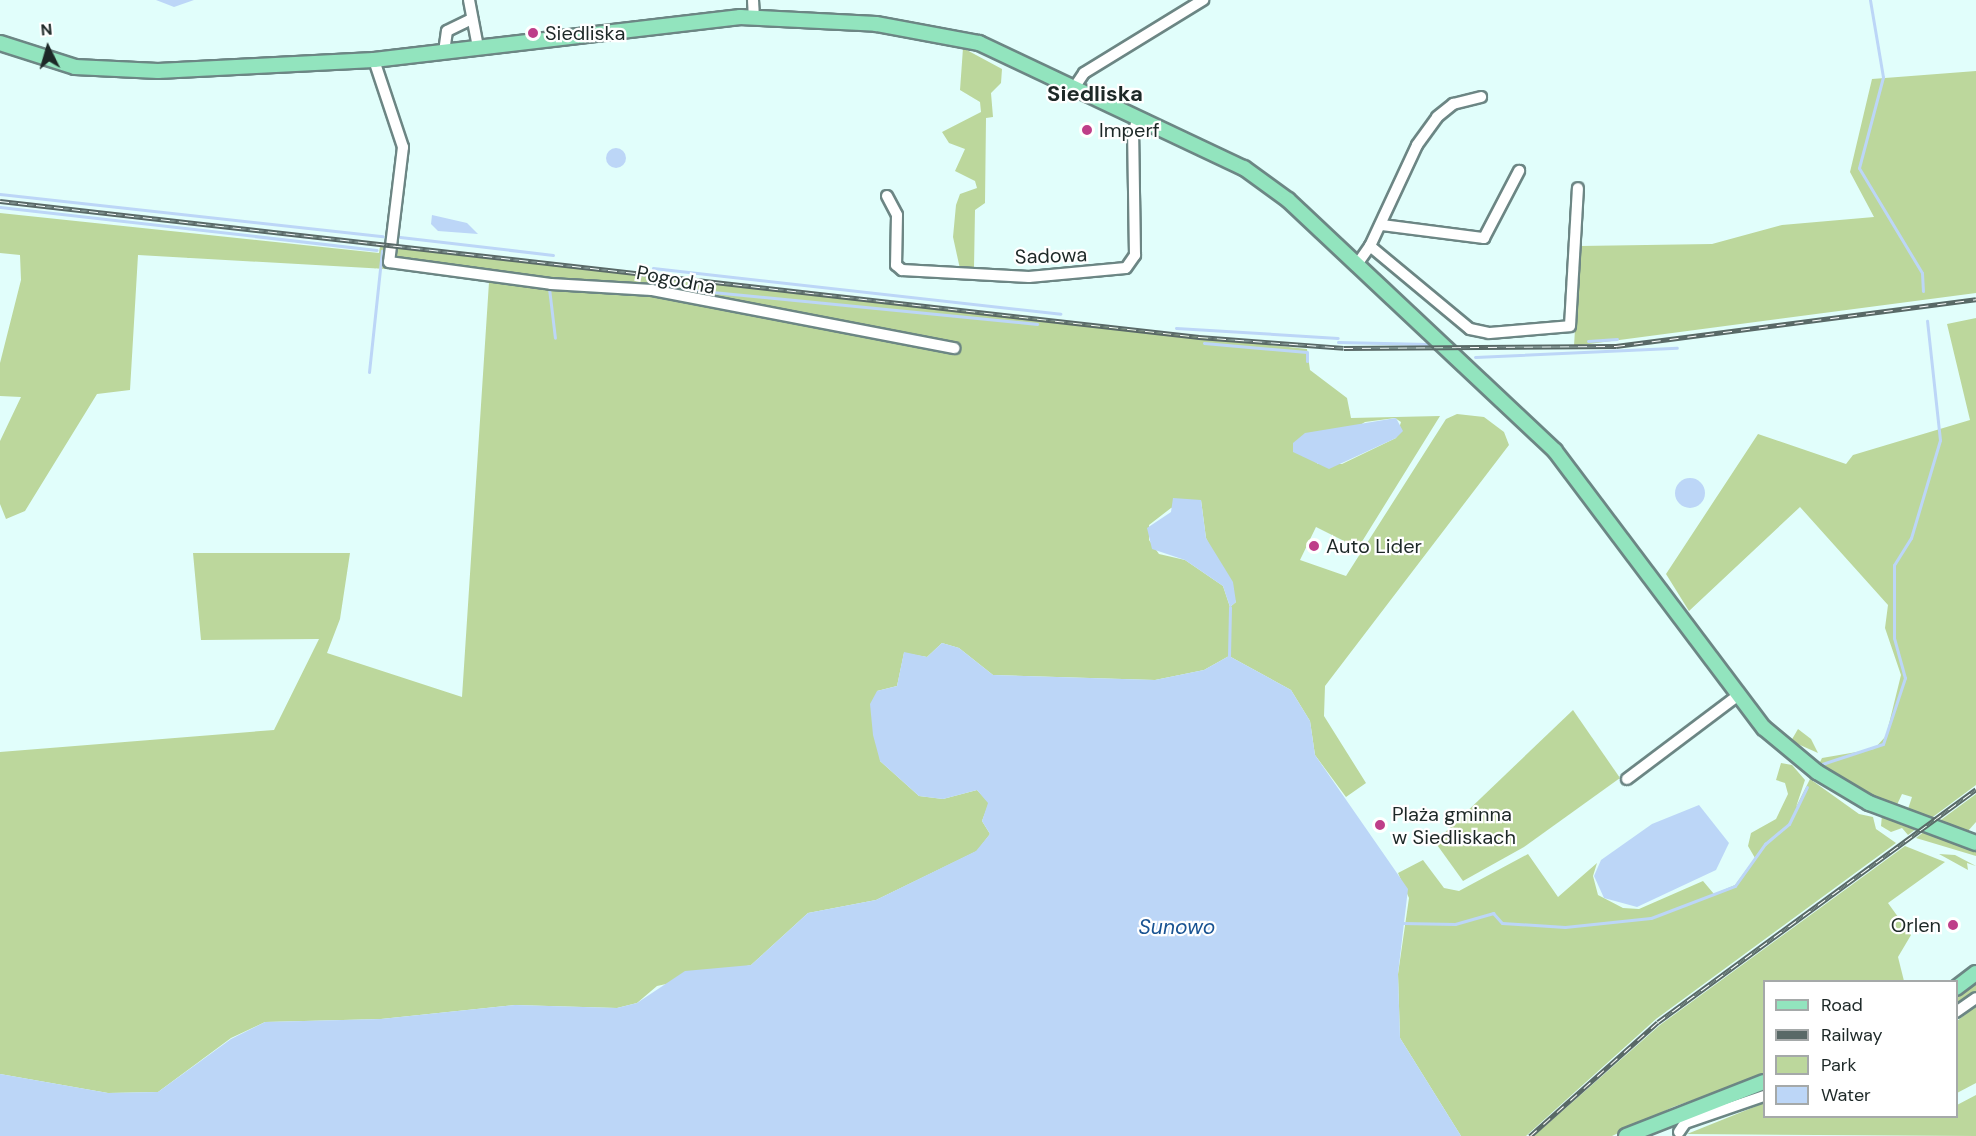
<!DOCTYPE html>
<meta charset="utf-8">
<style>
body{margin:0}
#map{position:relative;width:1976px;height:1136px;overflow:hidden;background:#e1fefb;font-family:"DM Sans",sans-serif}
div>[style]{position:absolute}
.green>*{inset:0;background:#bcd79c}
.water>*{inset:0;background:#bcd6f7}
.round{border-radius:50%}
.stream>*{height:3px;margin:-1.5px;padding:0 1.5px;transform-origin:1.5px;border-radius:1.5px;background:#bcd6f7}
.roads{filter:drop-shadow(2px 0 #6c8684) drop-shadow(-2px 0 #6c8684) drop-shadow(0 2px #6c8684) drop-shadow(0 -2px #6c8684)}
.minor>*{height:10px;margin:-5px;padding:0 5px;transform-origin:5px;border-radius:5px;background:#fff}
.major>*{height:14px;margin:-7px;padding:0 7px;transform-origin:7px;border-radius:7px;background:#92e4be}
.rail>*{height:5px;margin-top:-2.5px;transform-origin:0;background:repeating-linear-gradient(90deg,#fff 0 9px,#596967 0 18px);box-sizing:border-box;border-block:2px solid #596967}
.dots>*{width:16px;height:16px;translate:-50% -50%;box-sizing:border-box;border:3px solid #fff;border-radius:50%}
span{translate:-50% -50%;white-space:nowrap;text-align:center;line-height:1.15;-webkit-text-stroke:4.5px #fff;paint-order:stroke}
.poi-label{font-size:20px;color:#1d2827}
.left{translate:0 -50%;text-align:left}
.right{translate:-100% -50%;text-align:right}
.street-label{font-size:20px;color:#1d2827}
.water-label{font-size:21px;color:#195392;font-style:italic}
.quarter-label{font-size:22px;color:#1d2827;font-weight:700}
.legend{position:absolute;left:1763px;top:980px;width:195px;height:138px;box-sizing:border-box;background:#fff;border:2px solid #a5a9a9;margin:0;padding:8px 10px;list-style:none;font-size:18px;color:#1d2827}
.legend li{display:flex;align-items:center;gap:12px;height:30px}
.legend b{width:30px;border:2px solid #a5a9a9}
.north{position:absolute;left:18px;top:18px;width:60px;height:60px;-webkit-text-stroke:4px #fff;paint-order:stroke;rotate:355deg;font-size:16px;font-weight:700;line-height:24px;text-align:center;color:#1d2827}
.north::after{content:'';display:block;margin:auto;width:21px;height:27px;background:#1d2827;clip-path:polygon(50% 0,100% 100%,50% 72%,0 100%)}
</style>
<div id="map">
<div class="green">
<i style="clip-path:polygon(963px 48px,1002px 69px,1001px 83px,991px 93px,993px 117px,986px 118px,985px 203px,975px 210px,974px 268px,962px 278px,953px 237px,956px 205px,960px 194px,977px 188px,975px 181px,955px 171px,965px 149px,949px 143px,942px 132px,981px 112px,980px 102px,960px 90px)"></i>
<i style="clip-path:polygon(1976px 71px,1976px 293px,1574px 346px,1580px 246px,1712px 244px,1782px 225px,1874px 217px,1850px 172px,1872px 79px)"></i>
<i style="clip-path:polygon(evenodd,0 213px,379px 253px,380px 246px,1307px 349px,1310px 370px,1347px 398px,1351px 418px,1440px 416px,1358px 548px,1316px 527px,1300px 560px,1346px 576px,1446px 419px,1457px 414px,1484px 417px,1504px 432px,1509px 445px,1325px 686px,1324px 716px,1366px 783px,1346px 797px,1315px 755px,1310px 721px,1291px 690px,1229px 656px,1204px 670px,1155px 680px,993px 675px,959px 648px,942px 643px,927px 657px,904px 653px,897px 686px,877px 691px,880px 761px,919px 796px,943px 799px,977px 790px,989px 803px,982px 821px,990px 834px,977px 851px,876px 900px,808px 913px,751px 965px,657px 986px,637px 1003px,617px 1008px,515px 1005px,381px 1019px,265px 1022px,231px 1038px,158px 1092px,108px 1093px,0 1074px,0 752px,274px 730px,319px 639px,201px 640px,193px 553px,350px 553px,340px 619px,327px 653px,462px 697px,489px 282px,404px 270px,138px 255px,130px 390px,97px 394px,25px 511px,6px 519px,0 504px,0 441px,21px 397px,0 396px,0 363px,21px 280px,20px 255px,0 253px,0 213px,1395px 418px,1401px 422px,1396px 438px,1342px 464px,1318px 464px,1309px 457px,1365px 422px,1395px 418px,0 213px,1201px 500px,1206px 538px,1236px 602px,1230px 607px,1223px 586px,1185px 560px,1159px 554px,1149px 540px,1149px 525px,1171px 508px,1201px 500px)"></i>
<i style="clip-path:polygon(1976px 318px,1976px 785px,1926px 822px,1907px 812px,1912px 797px,1902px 794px,1896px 807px,1889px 808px,1818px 766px,1822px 758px,1874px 749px,1886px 736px,1901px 675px,1885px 628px,1888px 605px,1800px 507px,1689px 611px,1666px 574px,1758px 434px,1846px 464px,1853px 455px,1970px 420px,1947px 324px)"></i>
<i style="clip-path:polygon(1573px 710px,1620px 778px,1524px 847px,1463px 881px,1435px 842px)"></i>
<i style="clip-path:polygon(1798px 729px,1811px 739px,1818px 753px,1791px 741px)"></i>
<i style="clip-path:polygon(1781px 763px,1792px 765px,1805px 780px,1796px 807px,1810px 779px,1859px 814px,1873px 817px,1876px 829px,1896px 843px,1656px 1019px,1526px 1136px,1461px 1136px,1400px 1038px,1398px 974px,1409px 898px,1398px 873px,1423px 860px,1444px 888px,1459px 891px,1528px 854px,1558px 897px,1597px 863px,1593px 876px,1598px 895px,1623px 908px,1639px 909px,1703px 881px,1714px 894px,1735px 885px,1755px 858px,1748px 846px,1751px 833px,1776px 819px,1788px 794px,1785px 783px,1776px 780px)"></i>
<i style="clip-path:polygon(1976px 794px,1976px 822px,1967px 832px,1934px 825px)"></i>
<i style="clip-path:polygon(1882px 815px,1900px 823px,1916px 829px,1908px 835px,1902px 828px,1891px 832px,1881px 826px)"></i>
<i style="clip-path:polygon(1925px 831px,1976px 847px,1976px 856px,1916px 838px)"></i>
<i style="clip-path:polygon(1905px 846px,1945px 862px,1888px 903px,1911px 935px,1898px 957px,1904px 981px,1764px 982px,1764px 1075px,1673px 1107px,1612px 1136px,1534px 1136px,1660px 1025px)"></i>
<i style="clip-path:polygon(1939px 854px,1955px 855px,1976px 866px,1967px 863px,1968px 870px)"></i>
<i style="clip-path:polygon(1976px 981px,1976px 992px,1957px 1006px,1956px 995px)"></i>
<i style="clip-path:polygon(1976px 1006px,1976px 1083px,1957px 1093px,1957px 1021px)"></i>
<i style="clip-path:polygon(1976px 1095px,1976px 1136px,1687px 1134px,1764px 1103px,1764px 1116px,1956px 1116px,1957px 1105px)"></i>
</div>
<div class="water">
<i style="clip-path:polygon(156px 0,194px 0,174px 7px)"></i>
<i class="round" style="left:606px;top:148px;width:20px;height:20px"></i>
<i style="clip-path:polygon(432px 215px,467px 223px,478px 234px,438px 231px,431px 224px)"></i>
<i style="clip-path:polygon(1396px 418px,1403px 431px,1396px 438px,1329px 469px,1293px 452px,1293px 443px,1305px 433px)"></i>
<i class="round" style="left:1675px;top:478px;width:30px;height:30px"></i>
<i style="clip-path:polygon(1173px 498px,1201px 500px,1206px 538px,1233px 582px,1236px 602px,1230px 607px,1223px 586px,1185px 560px,1152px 549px,1147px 528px,1171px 512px)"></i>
<i style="clip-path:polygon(942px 643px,959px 648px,993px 675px,1155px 680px,1204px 670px,1229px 656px,1291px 690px,1310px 721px,1315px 755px,1408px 889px,1398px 974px,1400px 1038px,1461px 1136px,0 1136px,0 1074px,108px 1093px,158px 1092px,231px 1039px,265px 1022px,381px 1019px,515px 1005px,617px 1008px,637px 1003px,685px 971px,751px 965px,808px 913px,876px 900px,976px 851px,990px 834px,982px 821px,988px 803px,977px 790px,943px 799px,919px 796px,880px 761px,873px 735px,870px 704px,877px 691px,897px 686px,904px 652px,927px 657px)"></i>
<i style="clip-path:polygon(1699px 805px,1729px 843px,1716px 870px,1637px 907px,1604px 898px,1594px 876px,1601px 860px,1652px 824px)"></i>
</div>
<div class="stream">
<i style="left:1870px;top:0;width:78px;rotate:80.4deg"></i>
<i style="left:1883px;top:77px;width:94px;rotate:104.8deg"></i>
<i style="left:1859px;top:168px;width:122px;rotate:59deg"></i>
<i style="left:1922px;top:273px;width:18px;rotate:87deg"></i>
<i style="left:0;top:194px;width:385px;rotate:6.3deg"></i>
<i style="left:0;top:207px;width:379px;rotate:6.5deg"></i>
<i style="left:400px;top:237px;width:154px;rotate:6.7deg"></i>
<i style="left:653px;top:268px;width:410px;rotate:6.4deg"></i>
<i style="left:661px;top:287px;width:378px;rotate:5.6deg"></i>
<i style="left:549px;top:288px;width:50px;rotate:83.2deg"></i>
<i style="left:1176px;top:328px;width:162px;rotate:3.5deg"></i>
<i style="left:1588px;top:341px;width:29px;rotate:-4deg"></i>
<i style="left:1338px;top:342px;width:91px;rotate:1.3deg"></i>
<i style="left:1204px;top:343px;width:103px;rotate:5deg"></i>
<i style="left:1307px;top:352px;width:9px;rotate:90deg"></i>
<i style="left:1475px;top:357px;width:202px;rotate:-2.6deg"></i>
<i style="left:369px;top:372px;width:122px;rotate:-83.9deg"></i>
<i style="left:1229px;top:656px;width:49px;rotate:-88.8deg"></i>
<i style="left:1822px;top:764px;width:64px;rotate:-18.2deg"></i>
<i style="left:1883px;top:744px;width:70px;rotate:-71.6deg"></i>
<i style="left:1905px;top:678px;width:41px;rotate:-105.4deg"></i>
<i style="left:1894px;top:638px;width:73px;rotate:-90deg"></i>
<i style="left:1894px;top:565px;width:32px;rotate:-58deg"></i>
<i style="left:1911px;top:538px;width:102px;rotate:-73.5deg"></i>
<i style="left:1940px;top:440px;width:120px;rotate:-96.2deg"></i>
<i style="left:1402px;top:923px;width:53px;rotate:1.1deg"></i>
<i style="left:1455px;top:924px;width:40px;rotate:-16deg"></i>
<i style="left:1493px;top:913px;width:13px;rotate:48deg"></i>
<i style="left:1502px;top:923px;width:63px;rotate:3.6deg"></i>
<i style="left:1565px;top:927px;width:86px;rotate:-6deg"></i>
<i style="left:1651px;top:918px;width:90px;rotate:-20.9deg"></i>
<i style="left:1735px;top:886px;width:52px;rotate:-54.5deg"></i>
<i style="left:1765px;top:844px;width:31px;rotate:-40deg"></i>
<i style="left:1789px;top:824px;width:41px;rotate:-64.1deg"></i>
</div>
<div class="roads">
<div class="minor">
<i style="left:469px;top:0;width:48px;rotate:79.2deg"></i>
<i style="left:753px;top:0;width:17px;rotate:87deg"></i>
<i style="left:444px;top:52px;width:21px;rotate:-82deg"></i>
<i style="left:447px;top:31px;width:28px;rotate:-26deg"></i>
<i style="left:374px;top:60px;width:92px;rotate:71.6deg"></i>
<i style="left:403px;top:147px;width:116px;rotate:96.9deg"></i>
<i style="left:389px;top:262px;width:163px;rotate:7.7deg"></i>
<i style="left:551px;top:284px;width:101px;rotate:3.4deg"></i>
<i style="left:652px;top:290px;width:308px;rotate:10.9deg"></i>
<i style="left:1074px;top:88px;width:18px;rotate:-56deg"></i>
<i style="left:1084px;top:73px;width:140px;rotate:-31.5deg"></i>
<i style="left:887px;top:196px;width:21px;rotate:62deg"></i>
<i style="left:897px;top:215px;width:50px;rotate:91.1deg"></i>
<i style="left:896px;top:265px;width:8px;rotate:40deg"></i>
<i style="left:902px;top:270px;width:127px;rotate:3.2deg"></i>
<i style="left:1029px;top:277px;width:97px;rotate:-5.3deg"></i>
<i style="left:1126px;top:268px;width:16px;rotate:-55deg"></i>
<i style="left:1135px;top:255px;width:122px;rotate:-90.9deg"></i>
<i style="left:1133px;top:133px;width:16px;rotate:-72deg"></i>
<i style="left:1382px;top:225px;width:103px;rotate:7.3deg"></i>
<i style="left:1484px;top:238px;width:76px;rotate:-62.4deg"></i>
<i style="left:1370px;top:246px;width:111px;rotate:-65deg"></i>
<i style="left:1417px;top:145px;width:34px;rotate:-54deg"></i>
<i style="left:1437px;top:117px;width:21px;rotate:-39deg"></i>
<i style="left:1453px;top:104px;width:29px;rotate:-14deg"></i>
<i style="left:1358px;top:263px;width:21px;rotate:-55deg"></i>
<i style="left:1370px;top:246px;width:130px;rotate:39.7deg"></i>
<i style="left:1470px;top:329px;width:19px;rotate:12deg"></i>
<i style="left:1489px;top:333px;width:81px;rotate:-4.9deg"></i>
<i style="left:1570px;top:326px;width:138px;rotate:-86.7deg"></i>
<i style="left:1627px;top:779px;width:138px;rotate:-37deg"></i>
<i style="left:1956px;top:1012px;width:24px;rotate:-35deg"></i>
<i style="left:1679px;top:1132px;width:11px;rotate:-56deg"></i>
<i style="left:1685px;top:1123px;width:83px;rotate:-18.9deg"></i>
</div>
<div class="major">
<i style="left:0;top:43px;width:79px;rotate:17.7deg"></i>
<i style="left:75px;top:67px;width:83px;rotate:2.8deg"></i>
<i style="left:158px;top:71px;width:216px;rotate:-2.9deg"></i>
<i style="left:374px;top:60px;width:369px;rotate:-6.7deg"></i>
<i style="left:740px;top:17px;width:136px;rotate:2.9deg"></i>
<i style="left:876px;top:24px;width:105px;rotate:10.5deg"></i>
<i style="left:979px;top:43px;width:293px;rotate:25.3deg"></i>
<i style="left:1244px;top:168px;width:54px;rotate:36deg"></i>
<i style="left:1288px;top:200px;width:366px;rotate:43.2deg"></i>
<i style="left:1555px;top:451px;width:347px;rotate:53deg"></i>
<i style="left:1764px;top:728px;width:69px;rotate:39.7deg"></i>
<i style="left:1817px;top:772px;width:61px;rotate:30.8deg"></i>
<i style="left:1869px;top:803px;width:114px;rotate:20.5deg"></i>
<i style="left:1956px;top:988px;width:25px;rotate:-37deg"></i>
<i style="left:1626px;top:1136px;width:148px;rotate:-21.4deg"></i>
</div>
</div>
<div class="rail">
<i style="left:0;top:201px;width:1207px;rotate:6.47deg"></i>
<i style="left:1199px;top:337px;width:145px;rotate:4.3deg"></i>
<i style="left:1344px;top:348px;width:272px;rotate:-0.4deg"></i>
<i style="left:1616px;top:346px;width:363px;rotate:-7.4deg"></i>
<i style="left:1530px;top:1136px;width:171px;rotate:-41.7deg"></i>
<i style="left:1658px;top:1022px;width:394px;rotate:-36.2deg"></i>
</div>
<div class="dots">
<i style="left:533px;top:33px;background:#be3e89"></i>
<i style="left:1087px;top:130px;background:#be3e89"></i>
<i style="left:1314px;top:546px;background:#be3e89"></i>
<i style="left:1380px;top:825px;background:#be3e89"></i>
<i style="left:1953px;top:925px;background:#be3e89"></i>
</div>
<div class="poi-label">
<span class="left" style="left:545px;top:33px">Siedliska</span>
<span class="left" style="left:1099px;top:130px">Imperf</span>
<span class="left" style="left:1326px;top:546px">Auto Lider</span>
<span class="left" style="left:1392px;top:826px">Plaża gminna<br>w Siedliskach</span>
<span class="right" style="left:1941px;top:925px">Orlen</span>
</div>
<div class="street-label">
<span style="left:1051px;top:256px;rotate:-2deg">Sadowa</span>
<span style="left:676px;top:280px;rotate:11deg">Pogodna</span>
</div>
<div class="water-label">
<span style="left:1177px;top:927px">Sunowo</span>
</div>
<div class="quarter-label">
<span style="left:1095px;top:94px">Siedliska</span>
</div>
<ul class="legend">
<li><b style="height:8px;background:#92e4be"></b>Road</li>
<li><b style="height:8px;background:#596967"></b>Railway</li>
<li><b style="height:16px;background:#bcd79c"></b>Park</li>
<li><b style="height:16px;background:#bcd6f7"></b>Water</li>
</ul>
<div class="north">N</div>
</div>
